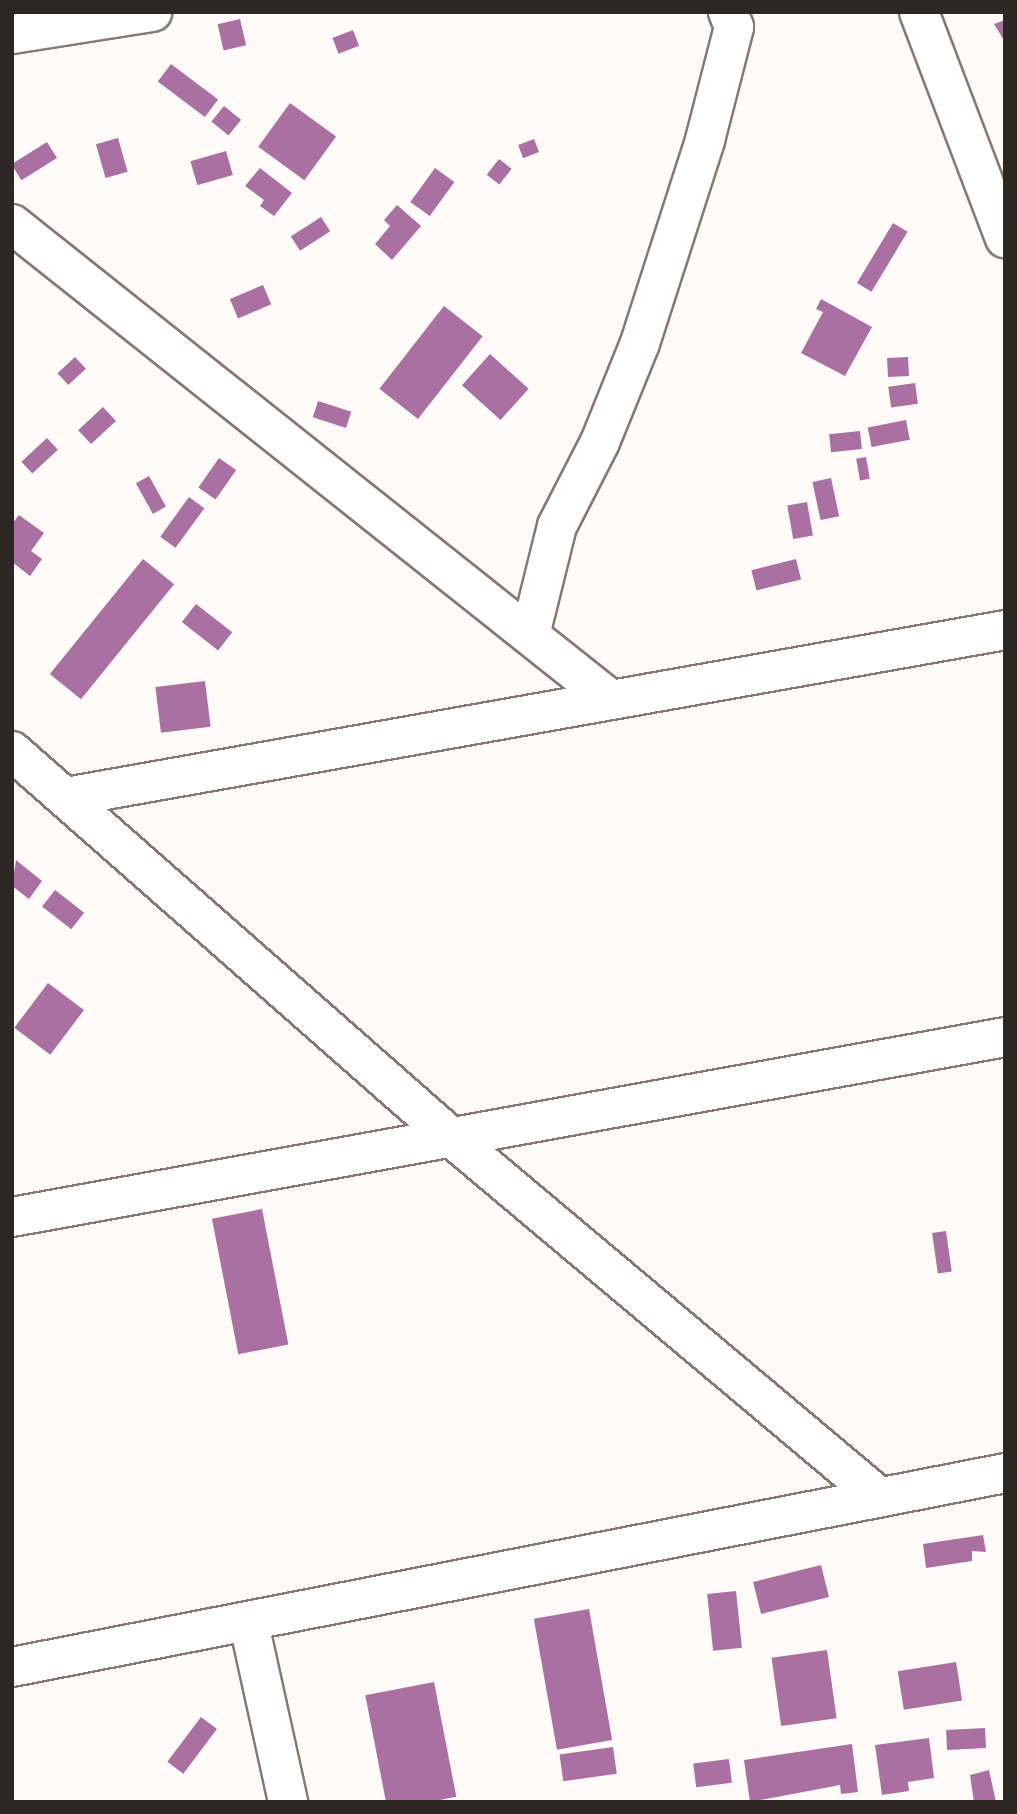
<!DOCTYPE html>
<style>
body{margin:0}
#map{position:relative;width:1017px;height:1814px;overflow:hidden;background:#fdfaf8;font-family:Jost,sans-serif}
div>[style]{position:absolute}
.building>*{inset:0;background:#ab70a2;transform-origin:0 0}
.roads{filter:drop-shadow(2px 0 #877971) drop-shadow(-2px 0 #877971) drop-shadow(0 2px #877971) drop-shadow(0 -2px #877971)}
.street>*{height:38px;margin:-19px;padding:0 19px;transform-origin:19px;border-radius:19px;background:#fff}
span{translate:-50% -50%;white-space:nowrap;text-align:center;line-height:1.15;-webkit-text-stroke:5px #fff;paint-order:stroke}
.frame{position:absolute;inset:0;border:14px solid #2d2723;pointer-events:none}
</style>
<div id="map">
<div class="building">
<i style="left:240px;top:19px;width:27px;height:23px;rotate:77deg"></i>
<i style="clip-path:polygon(1005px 20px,1005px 42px,994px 24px)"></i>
<i style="left:353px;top:30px;width:17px;height:22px;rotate:69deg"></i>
<i style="left:171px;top:64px;width:59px;height:22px;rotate:37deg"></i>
<i style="left:290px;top:103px;width:57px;height:54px;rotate:36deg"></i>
<i style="left:224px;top:106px;width:22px;height:20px;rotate:39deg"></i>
<i style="left:118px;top:138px;width:35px;height:23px;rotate:74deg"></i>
<i style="left:534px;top:139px;width:14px;height:17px;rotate:69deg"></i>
<i style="left:47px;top:142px;width:19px;height:42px;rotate:58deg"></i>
<i style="left:226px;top:151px;width:25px;height:37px;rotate:74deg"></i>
<i style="left:499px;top:159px;width:16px;height:20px;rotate:38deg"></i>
<i style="clip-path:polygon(260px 168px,292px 193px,274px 216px,260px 206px,264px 200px,245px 186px)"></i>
<i style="left:435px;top:168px;width:24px;height:42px;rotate:36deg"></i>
<i style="clip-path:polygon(397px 205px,421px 226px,392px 260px,375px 244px,390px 226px,384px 220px)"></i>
<i style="left:321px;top:217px;width:17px;height:36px;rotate:57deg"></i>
<i style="left:893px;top:223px;width:17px;height:70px;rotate:31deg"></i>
<i style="left:263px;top:285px;width:21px;height:36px;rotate:67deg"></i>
<i style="clip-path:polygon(821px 299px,872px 327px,845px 376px,801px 353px,823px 312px,816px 309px)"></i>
<i style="left:444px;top:306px;width:49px;height:105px;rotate:38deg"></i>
<i style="left:490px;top:354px;width:52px;height:42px;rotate:42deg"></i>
<i style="left:75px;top:357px;width:16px;height:24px;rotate:47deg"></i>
<i style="left:908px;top:357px;width:19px;height:21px;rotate:87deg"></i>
<i style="left:915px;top:383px;width:21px;height:27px;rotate:82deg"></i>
<i style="left:318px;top:401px;width:35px;height:17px;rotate:18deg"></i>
<i style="left:103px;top:407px;width:19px;height:34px;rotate:47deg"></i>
<i style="left:906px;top:420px;width:20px;height:39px;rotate:79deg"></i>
<i style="left:860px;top:431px;width:18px;height:31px;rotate:84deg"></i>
<i style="left:47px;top:438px;width:16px;height:35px;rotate:47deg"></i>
<i style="left:866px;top:457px;width:22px;height:10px;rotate:80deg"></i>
<i style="left:219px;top:458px;width:21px;height:36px;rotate:35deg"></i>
<i style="left:149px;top:476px;width:35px;height:15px;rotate:61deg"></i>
<i style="left:831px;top:478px;width:39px;height:19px;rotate:78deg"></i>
<i style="left:189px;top:497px;width:19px;height:49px;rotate:36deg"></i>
<i style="left:807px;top:502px;width:34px;height:20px;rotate:80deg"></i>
<i style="clip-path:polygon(19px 515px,44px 533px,31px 551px,42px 559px,30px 576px,12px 562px,12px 524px)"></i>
<i style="left:143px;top:559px;width:40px;height:148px;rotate:39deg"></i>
<i style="left:796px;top:559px;width:21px;height:46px;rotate:76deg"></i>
<i style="left:196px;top:604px;width:46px;height:23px;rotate:38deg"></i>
<i style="left:205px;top:681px;width:46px;height:50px;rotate:83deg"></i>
<i style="clip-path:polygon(16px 860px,42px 881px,29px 899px,12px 886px)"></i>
<i style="left:55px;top:890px;width:37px;height:21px;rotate:38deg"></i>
<i style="left:48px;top:983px;width:45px;height:56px;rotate:37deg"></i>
<i style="left:262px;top:1209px;width:138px;height:51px;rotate:79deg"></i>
<i style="left:946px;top:1231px;width:41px;height:14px;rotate:82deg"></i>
<i style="clip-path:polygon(983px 1535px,986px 1552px,972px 1551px,972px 1561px,926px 1568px,923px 1544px)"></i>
<i style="left:821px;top:1565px;width:33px;height:70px;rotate:76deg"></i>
<i style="left:736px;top:1591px;width:57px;height:29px;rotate:84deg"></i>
<i style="left:589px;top:1609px;width:133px;height:56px;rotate:80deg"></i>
<i style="left:827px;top:1650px;width:69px;height:56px;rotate:82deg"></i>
<i style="left:956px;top:1662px;width:39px;height:59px;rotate:81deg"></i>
<i style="left:434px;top:1682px;width:117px;height:70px;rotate:79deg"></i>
<i style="left:201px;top:1717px;width:20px;height:56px;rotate:37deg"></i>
<i style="left:985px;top:1728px;width:20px;height:39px;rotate:87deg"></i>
<i style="clip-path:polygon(929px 1738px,934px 1778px,908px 1782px,909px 1791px,882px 1795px,875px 1745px)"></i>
<i style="clip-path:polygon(852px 1744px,858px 1792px,841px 1794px,840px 1785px,750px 1802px,744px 1760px)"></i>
<i style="left:613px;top:1747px;width:27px;height:54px;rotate:82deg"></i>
<i style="left:729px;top:1759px;width:24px;height:36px;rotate:83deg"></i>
<i style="clip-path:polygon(989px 1770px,996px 1802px,974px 1802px,970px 1775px)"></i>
</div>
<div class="roads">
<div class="street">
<i style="left:919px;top:12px;width:242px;rotate:69.2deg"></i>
<i style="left:12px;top:34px;width:142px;rotate:-8.9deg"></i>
<i style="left:12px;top:224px;width:765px;rotate:38.47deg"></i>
<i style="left:530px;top:635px;width:112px;rotate:-76.1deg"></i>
<i style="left:557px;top:526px;width:94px;rotate:-62.9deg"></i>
<i style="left:600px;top:442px;width:107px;rotate:-68deg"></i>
<i style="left:640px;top:343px;width:213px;rotate:-72.2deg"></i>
<i style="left:705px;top:140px;width:117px;rotate:-75.6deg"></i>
<i style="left:734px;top:27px;width:16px;rotate:-112deg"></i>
<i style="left:12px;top:751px;width:586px;rotate:41.33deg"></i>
<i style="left:452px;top:1138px;width:556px;rotate:40.04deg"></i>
<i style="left:66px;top:797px;width:954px;rotate:-10.08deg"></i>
<i style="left:12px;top:1217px;width:1009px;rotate:-10.27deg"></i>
<i style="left:249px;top:1624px;width:182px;rotate:77.6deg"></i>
<i style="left:12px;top:1667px;width:1012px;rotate:-11.05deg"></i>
</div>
</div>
<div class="frame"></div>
</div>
